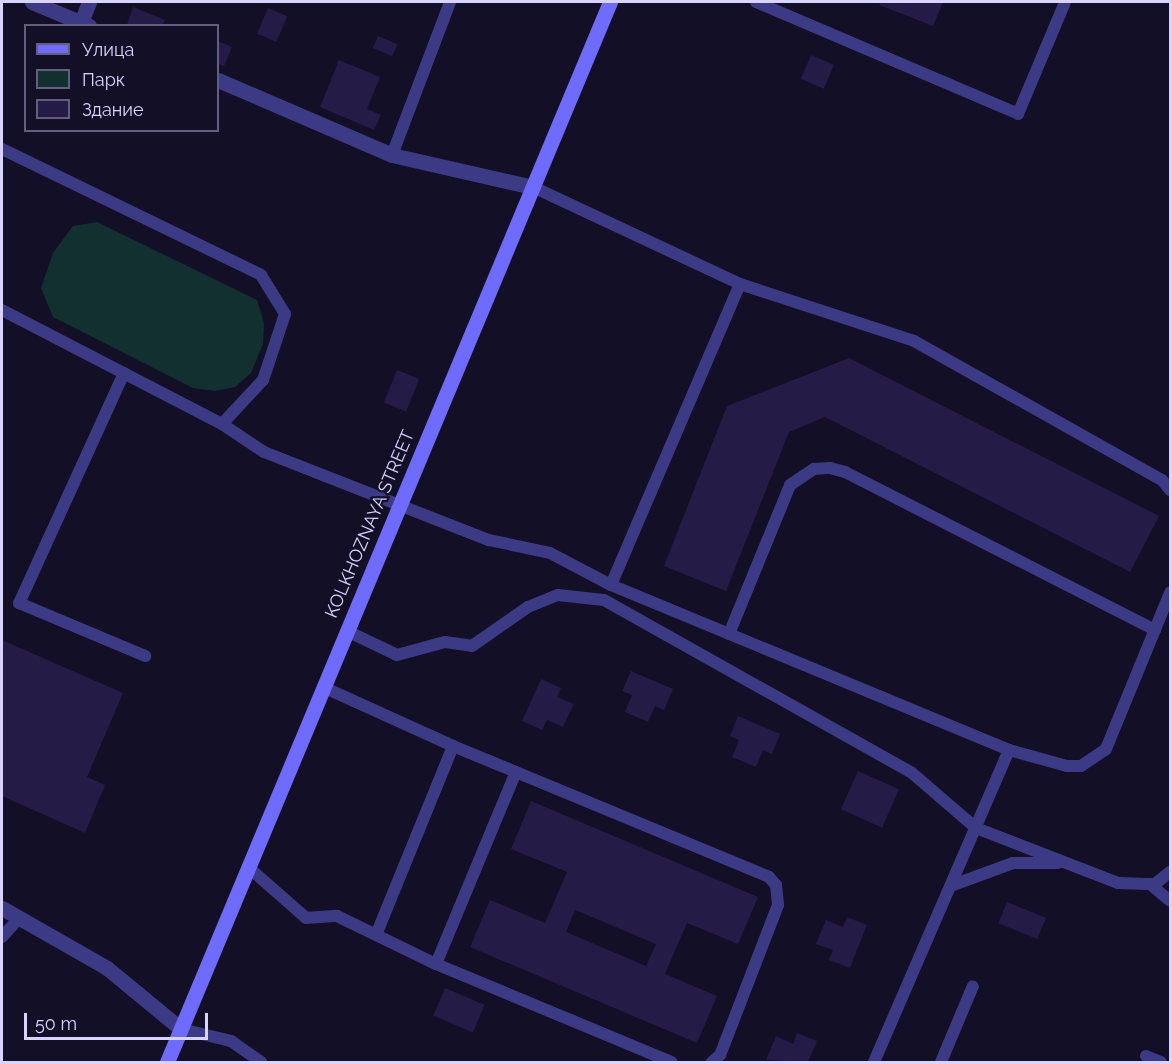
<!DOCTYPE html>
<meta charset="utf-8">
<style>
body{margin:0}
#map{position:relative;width:1172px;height:1064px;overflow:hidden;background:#130f26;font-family:Raleway,sans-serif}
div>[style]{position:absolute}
.green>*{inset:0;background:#12302f}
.building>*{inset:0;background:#241b47;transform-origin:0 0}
.lane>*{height:12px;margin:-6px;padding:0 6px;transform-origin:6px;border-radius:6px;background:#3d3a85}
.street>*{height:15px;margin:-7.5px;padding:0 7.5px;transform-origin:7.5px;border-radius:7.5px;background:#3d3a85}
.secondary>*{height:15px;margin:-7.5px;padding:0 7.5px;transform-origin:7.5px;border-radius:7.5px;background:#6f6bff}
span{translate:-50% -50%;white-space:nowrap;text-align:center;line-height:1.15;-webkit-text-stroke:4.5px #130f26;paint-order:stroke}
.street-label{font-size:18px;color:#d9d4ff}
.frame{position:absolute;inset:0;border:3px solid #d9d4ff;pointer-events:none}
.legend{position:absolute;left:24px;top:24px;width:195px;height:108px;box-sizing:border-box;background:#130f26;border:2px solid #625e7d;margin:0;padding:8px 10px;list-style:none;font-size:18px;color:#d9d4ff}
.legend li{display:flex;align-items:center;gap:12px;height:30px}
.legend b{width:30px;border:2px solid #625e7d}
.scale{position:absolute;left:24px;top:1013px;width:184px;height:27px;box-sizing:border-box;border:3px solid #d9d4ff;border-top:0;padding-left:8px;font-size:18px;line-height:21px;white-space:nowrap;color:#d9d4ff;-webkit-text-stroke:4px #130f26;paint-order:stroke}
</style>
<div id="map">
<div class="green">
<i style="clip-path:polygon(97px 222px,257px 300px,264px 323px,263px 344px,251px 373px,235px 387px,215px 391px,193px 388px,53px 317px,41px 288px,53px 253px,73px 226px)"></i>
</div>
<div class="building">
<i style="clip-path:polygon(881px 2px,943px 2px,933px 26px,879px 5px)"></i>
<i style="clip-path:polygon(133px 7px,165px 20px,162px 26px,127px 25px)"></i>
<i style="left:268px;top:8px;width:21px;height:28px;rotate:23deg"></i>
<i style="left:378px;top:36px;width:21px;height:13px;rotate:23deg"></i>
<i style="clip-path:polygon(218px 41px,232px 47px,224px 66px,218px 64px)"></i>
<i style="left:811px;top:55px;width:25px;height:26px;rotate:23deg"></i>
<i style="clip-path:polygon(339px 60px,380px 77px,367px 109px,381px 115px,374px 130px,320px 107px)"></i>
<i style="clip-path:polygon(849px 358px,1159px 516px,1130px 572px,825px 417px,789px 432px,726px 591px,664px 566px,727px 406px)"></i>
<i style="left:397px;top:370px;width:24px;height:35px;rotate:22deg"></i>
<i style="clip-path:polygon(2px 640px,123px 693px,87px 777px,105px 785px,85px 833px,2px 796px)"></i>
<i style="clip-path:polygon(631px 671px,673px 689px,664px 710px,655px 706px,648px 722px,625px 712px,632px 695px,622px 691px)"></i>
<i style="clip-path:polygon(541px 679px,561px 688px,557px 697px,574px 704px,563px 727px,547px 720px,542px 730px,522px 721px)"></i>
<i style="clip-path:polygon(738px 716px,780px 734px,772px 754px,763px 750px,756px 767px,732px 757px,739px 740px,730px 736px)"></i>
<i style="left:858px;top:771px;width:45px;height:42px;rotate:24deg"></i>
<i style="clip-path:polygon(evenodd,531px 801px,758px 897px,738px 944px,687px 923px,665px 974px,717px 996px,697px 1043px,470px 947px,490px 900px,545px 923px,567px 872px,511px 849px,531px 801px,575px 910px,656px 944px,646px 966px,566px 932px,575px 910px)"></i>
<i style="left:1007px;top:902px;width:42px;height:23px;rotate:22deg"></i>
<i style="clip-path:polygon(847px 917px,867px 925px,850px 968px,829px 960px,833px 950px,816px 944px,826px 920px,843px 927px)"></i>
<i style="left:445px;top:988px;width:43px;height:30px;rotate:23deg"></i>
<i style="clip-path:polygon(797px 1033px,817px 1041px,808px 1062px,766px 1060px,776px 1036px,793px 1044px)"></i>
</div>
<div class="lane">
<i style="left:756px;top:2px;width:285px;rotate:23.1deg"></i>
<i style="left:1018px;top:114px;width:121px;rotate:-67.2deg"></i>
<i style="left:2px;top:149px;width:288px;rotate:25.9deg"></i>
<i style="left:261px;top:275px;width:46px;rotate:58.4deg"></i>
<i style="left:285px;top:314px;width:70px;rotate:108.4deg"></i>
<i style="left:263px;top:380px;width:60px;rotate:133deg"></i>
<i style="left:392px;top:155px;width:164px;rotate:-69.2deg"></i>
<i style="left:533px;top:187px;width:229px;rotate:25.1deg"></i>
<i style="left:740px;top:284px;width:183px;rotate:18.1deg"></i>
<i style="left:914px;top:341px;width:284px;rotate:29.3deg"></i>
<i style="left:1162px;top:480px;width:13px;rotate:51deg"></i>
<i style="left:2px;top:310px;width:248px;rotate:27.4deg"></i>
<i style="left:222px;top:424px;width:50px;rotate:33.7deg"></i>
<i style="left:264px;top:452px;width:242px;rotate:21.4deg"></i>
<i style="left:489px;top:540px;width:62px;rotate:12deg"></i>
<i style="left:550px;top:553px;width:69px;rotate:27.7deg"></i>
<i style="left:611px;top:585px;width:431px;rotate:22.5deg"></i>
<i style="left:1009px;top:750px;width:60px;rotate:15.4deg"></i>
<i style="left:1067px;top:766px;width:14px"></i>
<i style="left:1081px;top:766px;width:30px;rotate:-34deg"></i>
<i style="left:1106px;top:749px;width:169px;rotate:-67.7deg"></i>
<i style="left:124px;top:373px;width:253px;rotate:114.5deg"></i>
<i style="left:19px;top:603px;width:137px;rotate:22.8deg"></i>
<i style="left:611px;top:585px;width:327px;rotate:-66.8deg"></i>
<i style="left:347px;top:631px;width:55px;rotate:25.6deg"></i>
<i style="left:397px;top:655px;width:50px;rotate:-15.2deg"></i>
<i style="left:445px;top:642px;width:27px;rotate:8deg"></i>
<i style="left:472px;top:646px;width:68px;rotate:-34.9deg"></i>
<i style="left:528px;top:607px;width:32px;rotate:-22deg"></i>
<i style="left:558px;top:595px;width:46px;rotate:6.2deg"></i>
<i style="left:604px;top:600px;width:353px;rotate:29.3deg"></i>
<i style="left:912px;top:773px;width:84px;rotate:40.7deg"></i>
<i style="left:976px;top:828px;width:152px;rotate:21.2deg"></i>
<i style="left:1118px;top:883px;width:37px;rotate:2deg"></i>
<i style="left:1155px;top:884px;width:19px;rotate:-39deg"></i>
<i style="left:729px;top:634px;width:161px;rotate:-67.7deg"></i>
<i style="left:790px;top:485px;width:29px;rotate:-34deg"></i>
<i style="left:814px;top:469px;width:16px;rotate:-4deg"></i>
<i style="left:830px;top:468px;width:16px;rotate:15deg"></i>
<i style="left:845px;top:472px;width:348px;rotate:27deg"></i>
<i style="left:323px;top:687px;width:143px;rotate:24.4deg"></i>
<i style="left:453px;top:746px;width:342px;rotate:22.5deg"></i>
<i style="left:769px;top:877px;width:11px;rotate:49deg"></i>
<i style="left:776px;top:885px;width:20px;rotate:84deg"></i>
<i style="left:778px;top:905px;width:161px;rotate:111.1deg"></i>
<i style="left:720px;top:1055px;width:11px;rotate:139deg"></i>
<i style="left:248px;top:867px;width:77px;rotate:41.3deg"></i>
<i style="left:306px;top:918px;width:31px;rotate:-4deg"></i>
<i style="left:337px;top:916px;width:110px;rotate:25.9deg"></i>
<i style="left:436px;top:964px;width:255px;rotate:22.6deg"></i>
<i style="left:1150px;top:884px;width:26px;rotate:40deg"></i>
<i style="left:953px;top:885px;width:64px;rotate:-20.1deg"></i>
<i style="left:1013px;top:863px;width:45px"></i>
<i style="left:376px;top:935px;width:204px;rotate:-67.8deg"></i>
<i style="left:2px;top:937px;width:25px;rotate:-48deg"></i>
<i style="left:436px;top:964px;width:208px;rotate:-67.4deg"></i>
<i style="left:181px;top:1029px;width:51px;rotate:13.5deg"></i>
<i style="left:231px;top:1041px;width:37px;rotate:35deg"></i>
<i style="left:1146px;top:1056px;width:16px;rotate:22deg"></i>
<i style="left:874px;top:1062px;width:340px;rotate:-66.6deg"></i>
<i style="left:941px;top:1062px;width:82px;rotate:-67.2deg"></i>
</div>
<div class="street">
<i style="left:32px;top:2px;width:62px;rotate:22.8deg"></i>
<i style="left:81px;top:22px;width:22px;rotate:-68deg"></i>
<i style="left:218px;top:80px;width:189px;rotate:23.3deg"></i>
<i style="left:392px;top:155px;width:145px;rotate:12.8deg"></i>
<i style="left:2px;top:908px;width:121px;rotate:29.7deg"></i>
<i style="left:107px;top:968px;width:96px;rotate:39.5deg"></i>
</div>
<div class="secondary">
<i style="left:167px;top:1062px;width:1149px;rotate:-67.32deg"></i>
</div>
<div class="street-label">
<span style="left:370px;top:524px;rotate:-67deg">KOLKHOZNAYA STREET</span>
</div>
<div class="frame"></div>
<ul class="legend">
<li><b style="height:8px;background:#6f6bff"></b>Улица</li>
<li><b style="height:16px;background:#12302f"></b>Парк</li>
<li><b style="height:16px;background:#241b47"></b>Здание</li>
</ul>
<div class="scale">50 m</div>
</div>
